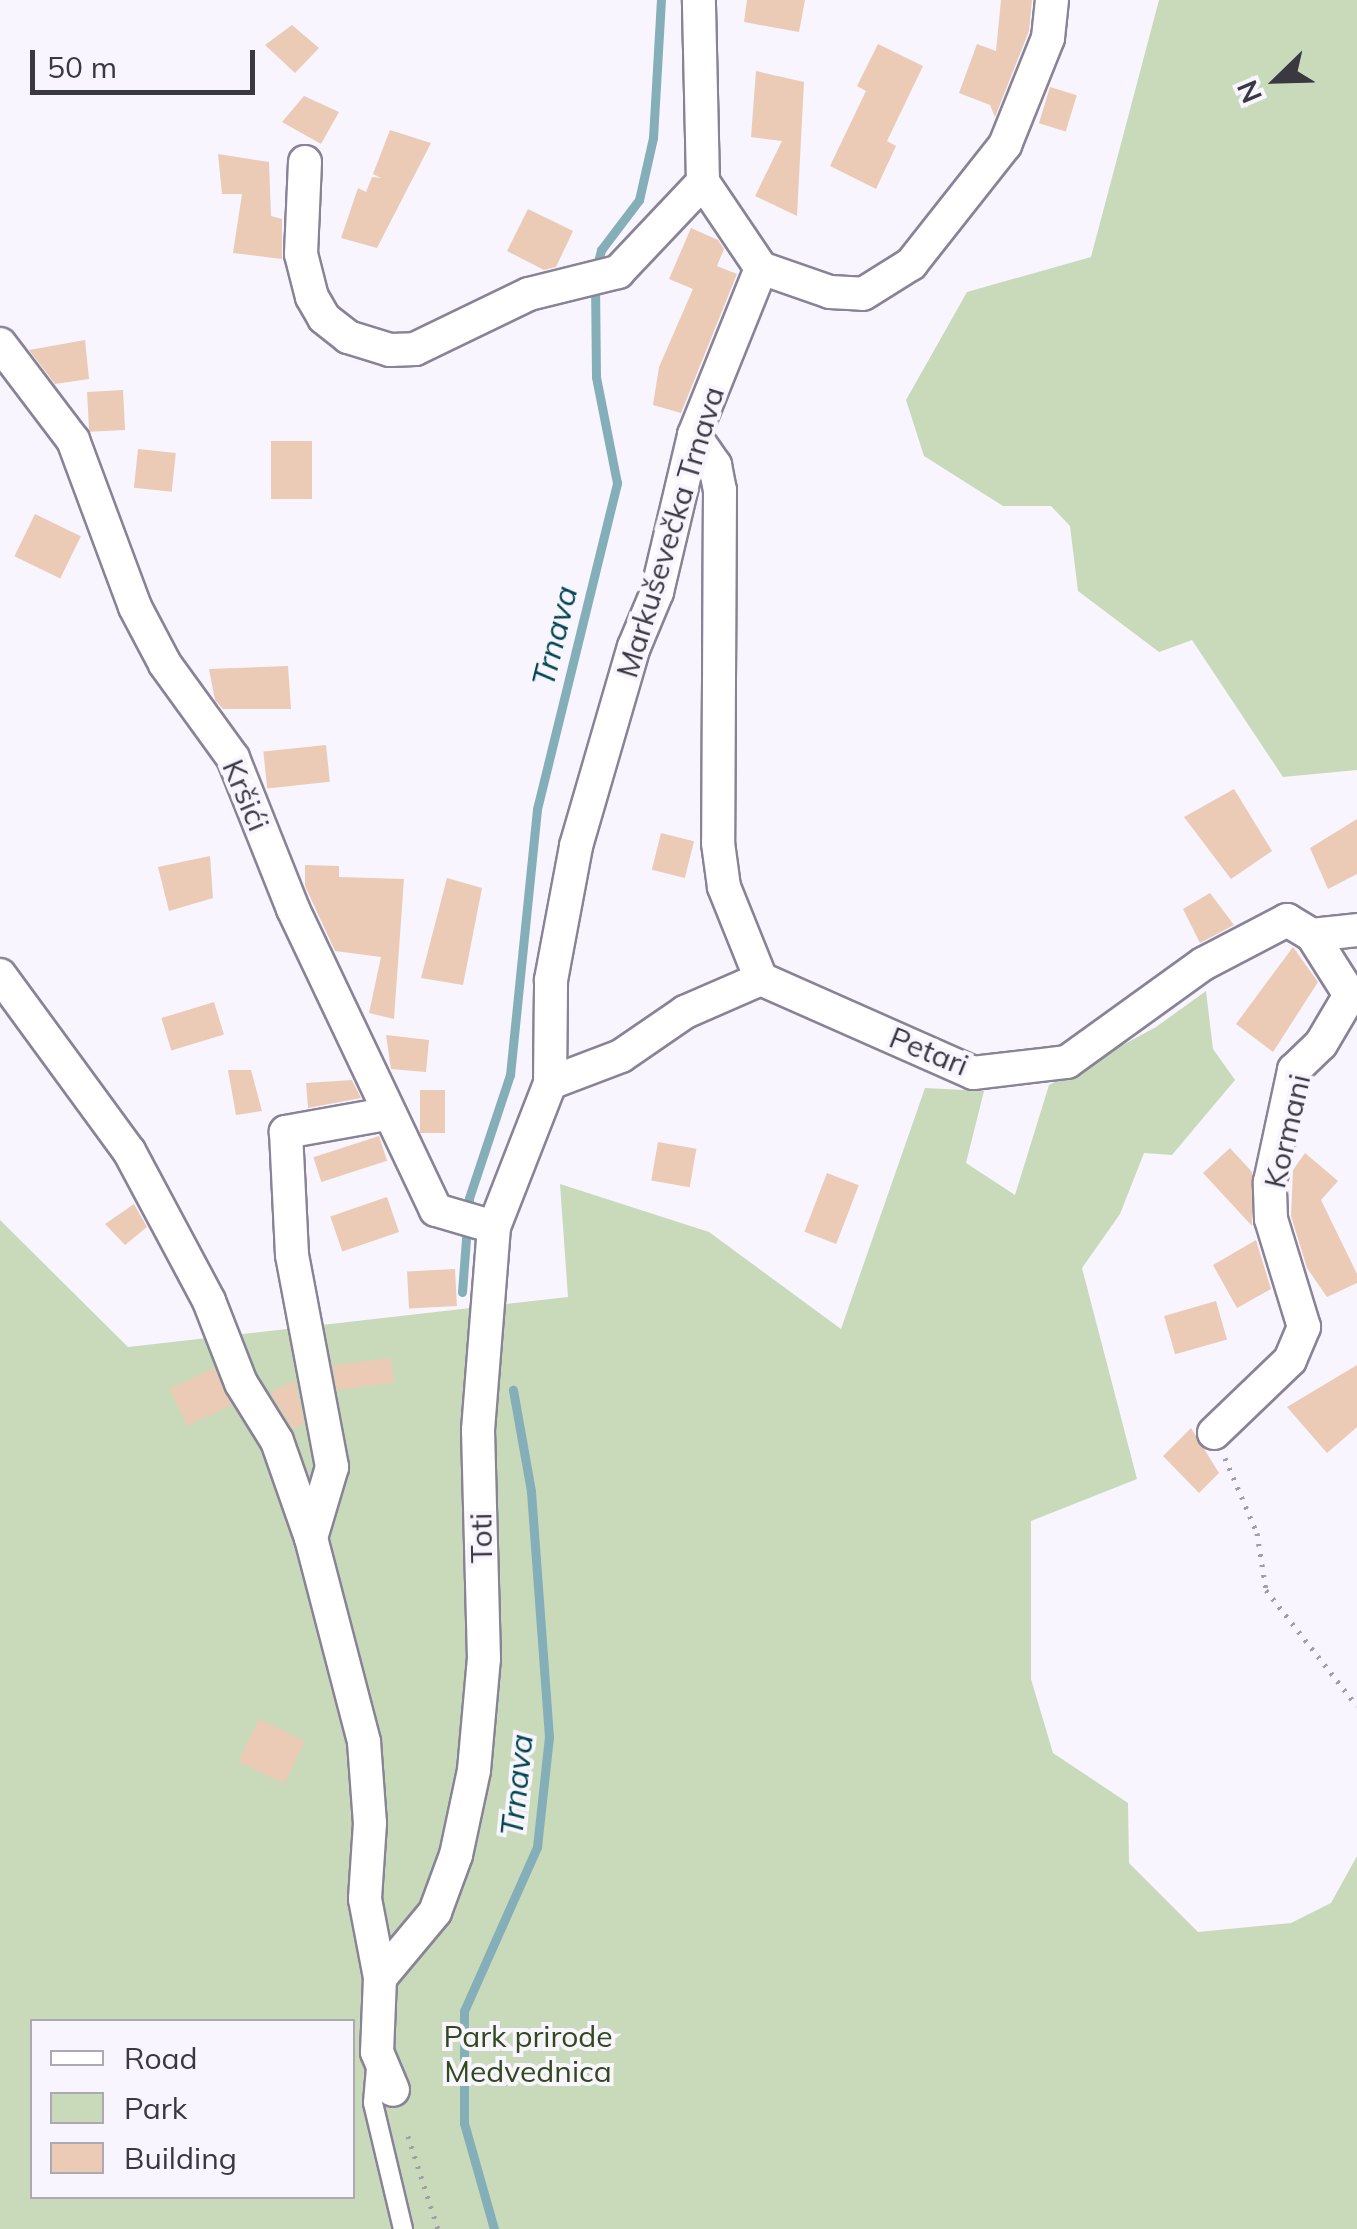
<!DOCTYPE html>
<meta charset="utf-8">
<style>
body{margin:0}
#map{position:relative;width:1357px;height:2229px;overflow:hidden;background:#f8f5fe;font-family:Mulish,sans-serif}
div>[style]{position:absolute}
.green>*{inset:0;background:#c8daba}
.stream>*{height:9px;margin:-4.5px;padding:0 4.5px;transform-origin:4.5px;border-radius:4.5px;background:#84afb8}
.building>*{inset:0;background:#ebcbb5;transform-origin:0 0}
.path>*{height:5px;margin-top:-2.5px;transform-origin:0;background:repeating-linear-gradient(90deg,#a09ea6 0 2.5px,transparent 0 10.5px)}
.roads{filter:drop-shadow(2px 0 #898397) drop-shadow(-2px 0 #898397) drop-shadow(0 2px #898397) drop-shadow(0 -2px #898397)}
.service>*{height:18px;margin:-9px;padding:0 9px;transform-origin:9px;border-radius:9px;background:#fff}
.minor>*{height:32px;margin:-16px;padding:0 16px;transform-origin:16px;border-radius:16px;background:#fff}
span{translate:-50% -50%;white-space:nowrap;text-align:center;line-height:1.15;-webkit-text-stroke:8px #f8f5fe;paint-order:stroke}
.street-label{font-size:30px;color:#3a3840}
.park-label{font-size:30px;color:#324a1b}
.water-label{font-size:32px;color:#01464f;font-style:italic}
.legend{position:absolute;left:30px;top:2019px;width:325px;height:180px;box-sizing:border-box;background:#f8f5fe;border:2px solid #aca9b2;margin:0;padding:12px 18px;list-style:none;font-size:30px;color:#3a3840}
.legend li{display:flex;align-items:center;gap:20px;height:50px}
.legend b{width:50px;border:2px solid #aca9b2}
.north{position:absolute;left:1227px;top:30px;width:100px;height:100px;-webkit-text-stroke:8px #f8f5fe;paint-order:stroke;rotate:247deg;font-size:28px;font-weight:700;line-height:40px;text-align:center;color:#3a3840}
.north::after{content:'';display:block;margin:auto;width:35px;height:45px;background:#3a3840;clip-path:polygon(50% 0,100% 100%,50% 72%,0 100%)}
.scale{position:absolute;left:30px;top:50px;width:225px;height:45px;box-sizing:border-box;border:5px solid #3a3840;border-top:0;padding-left:12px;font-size:30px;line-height:35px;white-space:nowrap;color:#3a3840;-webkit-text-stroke:8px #f8f5fe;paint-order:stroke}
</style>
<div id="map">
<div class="green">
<i style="clip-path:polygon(1159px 0,1357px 0,1357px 770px,1283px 777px,1192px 640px,1159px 652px,1078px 591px,1070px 526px,1051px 506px,1003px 506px,924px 456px,906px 400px,967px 292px,1091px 257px)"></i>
<i style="clip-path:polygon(evenodd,1206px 991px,1213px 1049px,1235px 1080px,1172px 1155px,1144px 1153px,1120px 1214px,1082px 1268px,1137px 1479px,1031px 1521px,1031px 1679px,1053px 1753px,1128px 1803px,1129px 1863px,1198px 1932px,1291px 1923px,1331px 1903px,1357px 1856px,1357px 2229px,0 2229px,0 1220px,128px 1347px,568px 1297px,560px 1184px,709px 1232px,841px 1329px,925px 1088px,984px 1091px,966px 1163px,1015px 1195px,1049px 1085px,1156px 1027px,1206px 991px,32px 2022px,352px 2022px,352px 2196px,32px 2196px,32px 2022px)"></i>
</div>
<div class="stream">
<i style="left:596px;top:270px;width:21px;rotate:-76deg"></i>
<i style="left:601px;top:250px;width:63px;rotate:-52.8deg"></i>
<i style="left:639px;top:200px;width:64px;rotate:-77.3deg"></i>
<i style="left:653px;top:138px;width:138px;rotate:-86.7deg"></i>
<i style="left:462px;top:1292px;width:94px;rotate:-85.7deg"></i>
<i style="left:469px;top:1198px;width:130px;rotate:-71.6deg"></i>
<i style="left:510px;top:1075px;width:267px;rotate:-84.2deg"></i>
<i style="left:537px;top:809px;width:336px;rotate:-76.2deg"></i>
<i style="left:617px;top:483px;width:108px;rotate:-101.2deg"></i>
<i style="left:596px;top:377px;width:91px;rotate:-90.6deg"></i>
<i style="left:494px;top:2229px;width:110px;rotate:-105.8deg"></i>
<i style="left:464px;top:2123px;width:112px;rotate:-90deg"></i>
<i style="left:464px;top:2011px;width:180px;rotate:-66deg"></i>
<i style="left:537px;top:1847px;width:111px;rotate:-83.8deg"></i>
<i style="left:549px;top:1737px;width:247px;rotate:-94.2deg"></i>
<i style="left:531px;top:1491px;width:103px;rotate:-100.1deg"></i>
</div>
<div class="building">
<i style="clip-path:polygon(747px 0,805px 0,799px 32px,744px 22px)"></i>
<i style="clip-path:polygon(1001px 0,1032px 0,1029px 31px,995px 117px,990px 105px,959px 93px,977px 44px,996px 51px)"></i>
<i style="clip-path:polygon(292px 25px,319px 48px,295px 73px,265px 45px)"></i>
<i style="clip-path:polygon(878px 44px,923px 66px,887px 141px,896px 146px,876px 189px,830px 166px,866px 91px,857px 86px)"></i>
<i style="clip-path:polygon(756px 71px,804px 82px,797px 216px,755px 196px,782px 141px,751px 137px)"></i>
<i style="left:1050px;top:87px;width:28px;height:38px;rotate:17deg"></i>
<i style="clip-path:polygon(304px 96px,339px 112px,321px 144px,282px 122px)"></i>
<i style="clip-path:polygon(390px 130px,431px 143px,377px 248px,341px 238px,358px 188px,366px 192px,372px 177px,381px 178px,373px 174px)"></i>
<i style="clip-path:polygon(218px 154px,269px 162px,271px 216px,282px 219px,282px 259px,233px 253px,242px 194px,222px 194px)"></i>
<i style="clip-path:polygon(528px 209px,573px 231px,556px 267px,544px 270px,507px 251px)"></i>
<i style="clip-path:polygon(691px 228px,718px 240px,724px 249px,717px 266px,737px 274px,681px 413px,653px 405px,659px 367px,693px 289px,669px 279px)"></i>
<i style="clip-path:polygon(85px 340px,89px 379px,55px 384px,29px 350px)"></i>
<i style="left:123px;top:390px;width:40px;height:36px;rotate:87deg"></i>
<i style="left:271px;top:441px;width:41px;height:58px"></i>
<i style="left:138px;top:449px;width:38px;height:39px;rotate:6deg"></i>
<i style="left:35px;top:514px;width:51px;height:47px;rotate:26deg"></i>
<i style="clip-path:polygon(288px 666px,291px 709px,223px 709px,215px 700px,209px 669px)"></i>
<i style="left:326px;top:745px;width:37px;height:63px;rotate:84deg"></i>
<i style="clip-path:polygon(1234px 789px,1272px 851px,1231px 879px,1184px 817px)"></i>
<i style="clip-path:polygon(1357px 819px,1357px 874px,1328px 889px,1310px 848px)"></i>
<i style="left:661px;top:833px;width:34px;height:38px;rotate:14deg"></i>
<i style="clip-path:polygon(210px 856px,213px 898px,169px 911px,158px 867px)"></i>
<i style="clip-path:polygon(305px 865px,339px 866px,339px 877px,404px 879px,394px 1019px,369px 1013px,381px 957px,335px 951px,305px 886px)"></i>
<i style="clip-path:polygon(447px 878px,482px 888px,463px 985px,421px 978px)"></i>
<i style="clip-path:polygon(1210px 893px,1234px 925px,1200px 943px,1183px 909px)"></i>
<i style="clip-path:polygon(1293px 947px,1318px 982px,1273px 1052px,1236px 1024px)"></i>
<i style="left:214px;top:1002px;width:34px;height:55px;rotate:73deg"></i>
<i style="clip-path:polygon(386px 1035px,429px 1040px,426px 1072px,391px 1069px)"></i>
<i style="clip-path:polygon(228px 1070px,251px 1070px,262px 1111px,236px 1115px)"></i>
<i style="clip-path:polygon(352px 1080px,361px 1098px,308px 1108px,306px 1083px)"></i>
<i style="left:420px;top:1090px;width:25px;height:43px"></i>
<i style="left:379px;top:1136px;width:26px;height:69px;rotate:72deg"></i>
<i style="left:658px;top:1142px;width:39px;height:39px;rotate:10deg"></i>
<i style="clip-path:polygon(1230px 1148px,1252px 1172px,1252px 1226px,1203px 1173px)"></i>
<i style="clip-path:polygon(1305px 1153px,1338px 1181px,1321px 1200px,1357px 1274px,1357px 1283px,1327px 1297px,1307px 1268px,1291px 1216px,1293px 1170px)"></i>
<i style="left:827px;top:1173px;width:34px;height:63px;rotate:21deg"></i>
<i style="left:387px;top:1197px;width:37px;height:60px;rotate:71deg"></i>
<i style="clip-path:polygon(134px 1204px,147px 1227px,125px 1245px,105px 1224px)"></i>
<i style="clip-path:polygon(1256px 1240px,1271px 1289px,1237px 1308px,1213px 1265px)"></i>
<i style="left:455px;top:1269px;width:37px;height:48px;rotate:87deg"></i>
<i style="left:1216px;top:1301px;width:40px;height:54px;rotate:74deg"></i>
<i style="left:391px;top:1358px;width:25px;height:58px;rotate:83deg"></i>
<i style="clip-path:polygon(1357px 1365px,1357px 1427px,1327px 1453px,1287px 1407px)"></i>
<i style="left:214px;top:1368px;width:41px;height:49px;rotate:65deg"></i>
<i style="clip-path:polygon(295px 1381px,304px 1424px,293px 1429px,270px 1392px)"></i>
<i style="clip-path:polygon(1191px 1428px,1219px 1473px,1199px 1493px,1163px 1456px)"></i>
<i style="left:259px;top:1719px;width:51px;height:47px;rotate:26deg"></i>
</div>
<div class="path">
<i style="left:1225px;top:1458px;width:82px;rotate:66.9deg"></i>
<i style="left:1257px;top:1533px;width:58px;rotate:81deg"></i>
<i style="left:1266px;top:1590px;width:147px;rotate:51.9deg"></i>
<i style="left:408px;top:2136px;width:98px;rotate:72.1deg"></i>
</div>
<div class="roads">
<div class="service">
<i style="left:376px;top:2068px;width:35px;rotate:95deg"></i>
<i style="left:373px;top:2103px;width:130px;rotate:76.6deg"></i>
</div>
<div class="minor">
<i style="left:305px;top:162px;width:92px;rotate:92.5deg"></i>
<i style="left:301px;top:254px;width:44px;rotate:75.7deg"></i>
<i style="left:312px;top:297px;width:24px;rotate:60deg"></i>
<i style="left:324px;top:318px;width:31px;rotate:38deg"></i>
<i style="left:348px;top:337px;width:44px;rotate:17.2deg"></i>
<i style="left:390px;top:350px;width:25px;rotate:-2deg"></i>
<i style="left:415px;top:349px;width:127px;rotate:-25.8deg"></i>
<i style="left:529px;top:294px;width:92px;rotate:-13.9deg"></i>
<i style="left:618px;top:272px;width:124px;rotate:-46.6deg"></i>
<i style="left:761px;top:268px;width:73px;rotate:19.2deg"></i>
<i style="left:830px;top:292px;width:33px;rotate:3deg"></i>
<i style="left:863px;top:294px;width:57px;rotate:-32deg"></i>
<i style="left:911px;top:264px;width:152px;rotate:-51.7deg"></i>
<i style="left:1005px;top:145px;width:115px;rotate:-68.1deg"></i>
<i style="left:1048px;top:38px;width:38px;rotate:-84deg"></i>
<i style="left:0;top:344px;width:121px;rotate:52.8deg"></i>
<i style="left:73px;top:440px;width:178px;rotate:69.6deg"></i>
<i style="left:135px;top:607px;width:64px;rotate:62.2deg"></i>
<i style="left:165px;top:664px;width:116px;rotate:54.1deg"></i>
<i style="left:233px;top:758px;width:162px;rotate:68.3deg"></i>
<i style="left:293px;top:909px;width:333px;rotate:64.6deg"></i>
<i style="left:436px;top:1210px;width:60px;rotate:16.3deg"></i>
<i style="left:694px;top:435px;width:37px;rotate:55deg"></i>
<i style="left:715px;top:465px;width:25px;rotate:79deg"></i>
<i style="left:720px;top:490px;width:353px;rotate:90.3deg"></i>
<i style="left:718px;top:843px;width:44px;rotate:82.2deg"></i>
<i style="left:724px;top:887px;width:99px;rotate:68.1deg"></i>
<i style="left:0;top:975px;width:218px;rotate:53.8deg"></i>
<i style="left:129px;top:1151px;width:170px;rotate:61.9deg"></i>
<i style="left:209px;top:1301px;width:88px;rotate:68.7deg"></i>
<i style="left:241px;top:1383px;width:68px;rotate:58.2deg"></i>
<i style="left:277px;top:1441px;width:103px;rotate:70.7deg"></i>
<i style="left:550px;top:1083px;width:76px;rotate:-20.8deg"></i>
<i style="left:621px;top:1056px;width:78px;rotate:-34.5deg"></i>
<i style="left:685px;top:1012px;width:83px;rotate:-23.5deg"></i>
<i style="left:761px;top:979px;width:232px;rotate:23.9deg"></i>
<i style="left:973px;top:1073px;width:95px;rotate:-6.7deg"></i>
<i style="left:1067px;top:1062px;width:168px;rotate:-35.8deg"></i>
<i style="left:1203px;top:964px;width:95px;rotate:-27.6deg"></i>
<i style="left:1287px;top:920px;width:29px;rotate:31deg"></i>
<i style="left:1312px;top:935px;width:45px;rotate:-6.3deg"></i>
<i style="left:386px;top:1114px;width:102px;rotate:169.8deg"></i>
<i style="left:286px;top:1132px;width:123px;rotate:87.2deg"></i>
<i style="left:292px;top:1255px;width:216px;rotate:79.3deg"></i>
<i style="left:332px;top:1467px;width:74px;rotate:106.5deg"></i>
<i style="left:311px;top:1538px;width:211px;rotate:75.4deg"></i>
<i style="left:364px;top:1742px;width:81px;rotate:85.8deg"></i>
<i style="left:370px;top:1823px;width:76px;rotate:93.8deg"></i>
<i style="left:365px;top:1899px;width:80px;rotate:79.2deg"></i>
<i style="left:380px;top:1978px;width:74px;rotate:92.3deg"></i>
<i style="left:377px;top:2052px;width:41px;rotate:67.2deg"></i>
<i style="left:1214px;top:1433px;width:105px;rotate:-43.8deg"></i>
<i style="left:1290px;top:1360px;width:36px;rotate:-67deg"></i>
<i style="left:1304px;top:1327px;width:113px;rotate:-107deg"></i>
<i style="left:1271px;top:1219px;width:37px;rotate:-92deg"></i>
<i style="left:1270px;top:1182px;width:115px;rotate:-77.9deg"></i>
<i style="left:1294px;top:1070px;width:37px;rotate:-44deg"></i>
<i style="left:1321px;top:1044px;width:57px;rotate:-59.4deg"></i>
<i style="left:1350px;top:995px;width:71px;rotate:-122.3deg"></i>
<i style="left:380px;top:1978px;width:86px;rotate:-50.2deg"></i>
<i style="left:435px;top:1912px;width:61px;rotate:-69.8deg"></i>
<i style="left:456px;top:1855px;width:87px;rotate:-78deg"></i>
<i style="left:474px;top:1770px;width:111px;rotate:-84.9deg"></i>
<i style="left:484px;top:1659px;width:229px;rotate:-91.5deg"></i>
<i style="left:478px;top:1430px;width:204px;rotate:-85.5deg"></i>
<i style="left:494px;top:1227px;width:155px;rotate:-68.7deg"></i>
<i style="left:550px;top:1083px;width:103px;rotate:-89.4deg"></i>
<i style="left:551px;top:980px;width:136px;rotate:-79.4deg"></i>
<i style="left:576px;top:846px;width:207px;rotate:-73.8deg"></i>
<i style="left:634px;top:647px;width:60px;rotate:-67.3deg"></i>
<i style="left:657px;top:592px;width:161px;rotate:-76.7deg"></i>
<i style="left:694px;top:435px;width:180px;rotate:-68.1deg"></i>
<i style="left:761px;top:268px;width:104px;rotate:-124deg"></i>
<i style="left:703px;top:182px;width:182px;rotate:-91.3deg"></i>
</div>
</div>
<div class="street-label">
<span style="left:670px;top:532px;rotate:-73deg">Markuševečka Trnava</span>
<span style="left:246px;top:795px;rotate:67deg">Kršići</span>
<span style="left:929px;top:1051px;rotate:22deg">Petari</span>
<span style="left:1287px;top:1131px;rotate:-77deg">Kormani</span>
<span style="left:481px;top:1538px;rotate:-91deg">Toti</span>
</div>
<div class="park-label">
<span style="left:528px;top:2053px">Park prirode<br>Medvednica</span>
</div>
<div class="water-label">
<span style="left:554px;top:636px;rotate:-76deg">Trnava</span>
<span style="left:516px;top:1785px;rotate:-84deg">Trnava</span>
</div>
<ul class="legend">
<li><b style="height:12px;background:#fff"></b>Road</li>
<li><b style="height:28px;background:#c8daba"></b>Park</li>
<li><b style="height:28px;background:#ebcbb5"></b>Building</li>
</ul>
<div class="north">N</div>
<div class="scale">50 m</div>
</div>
